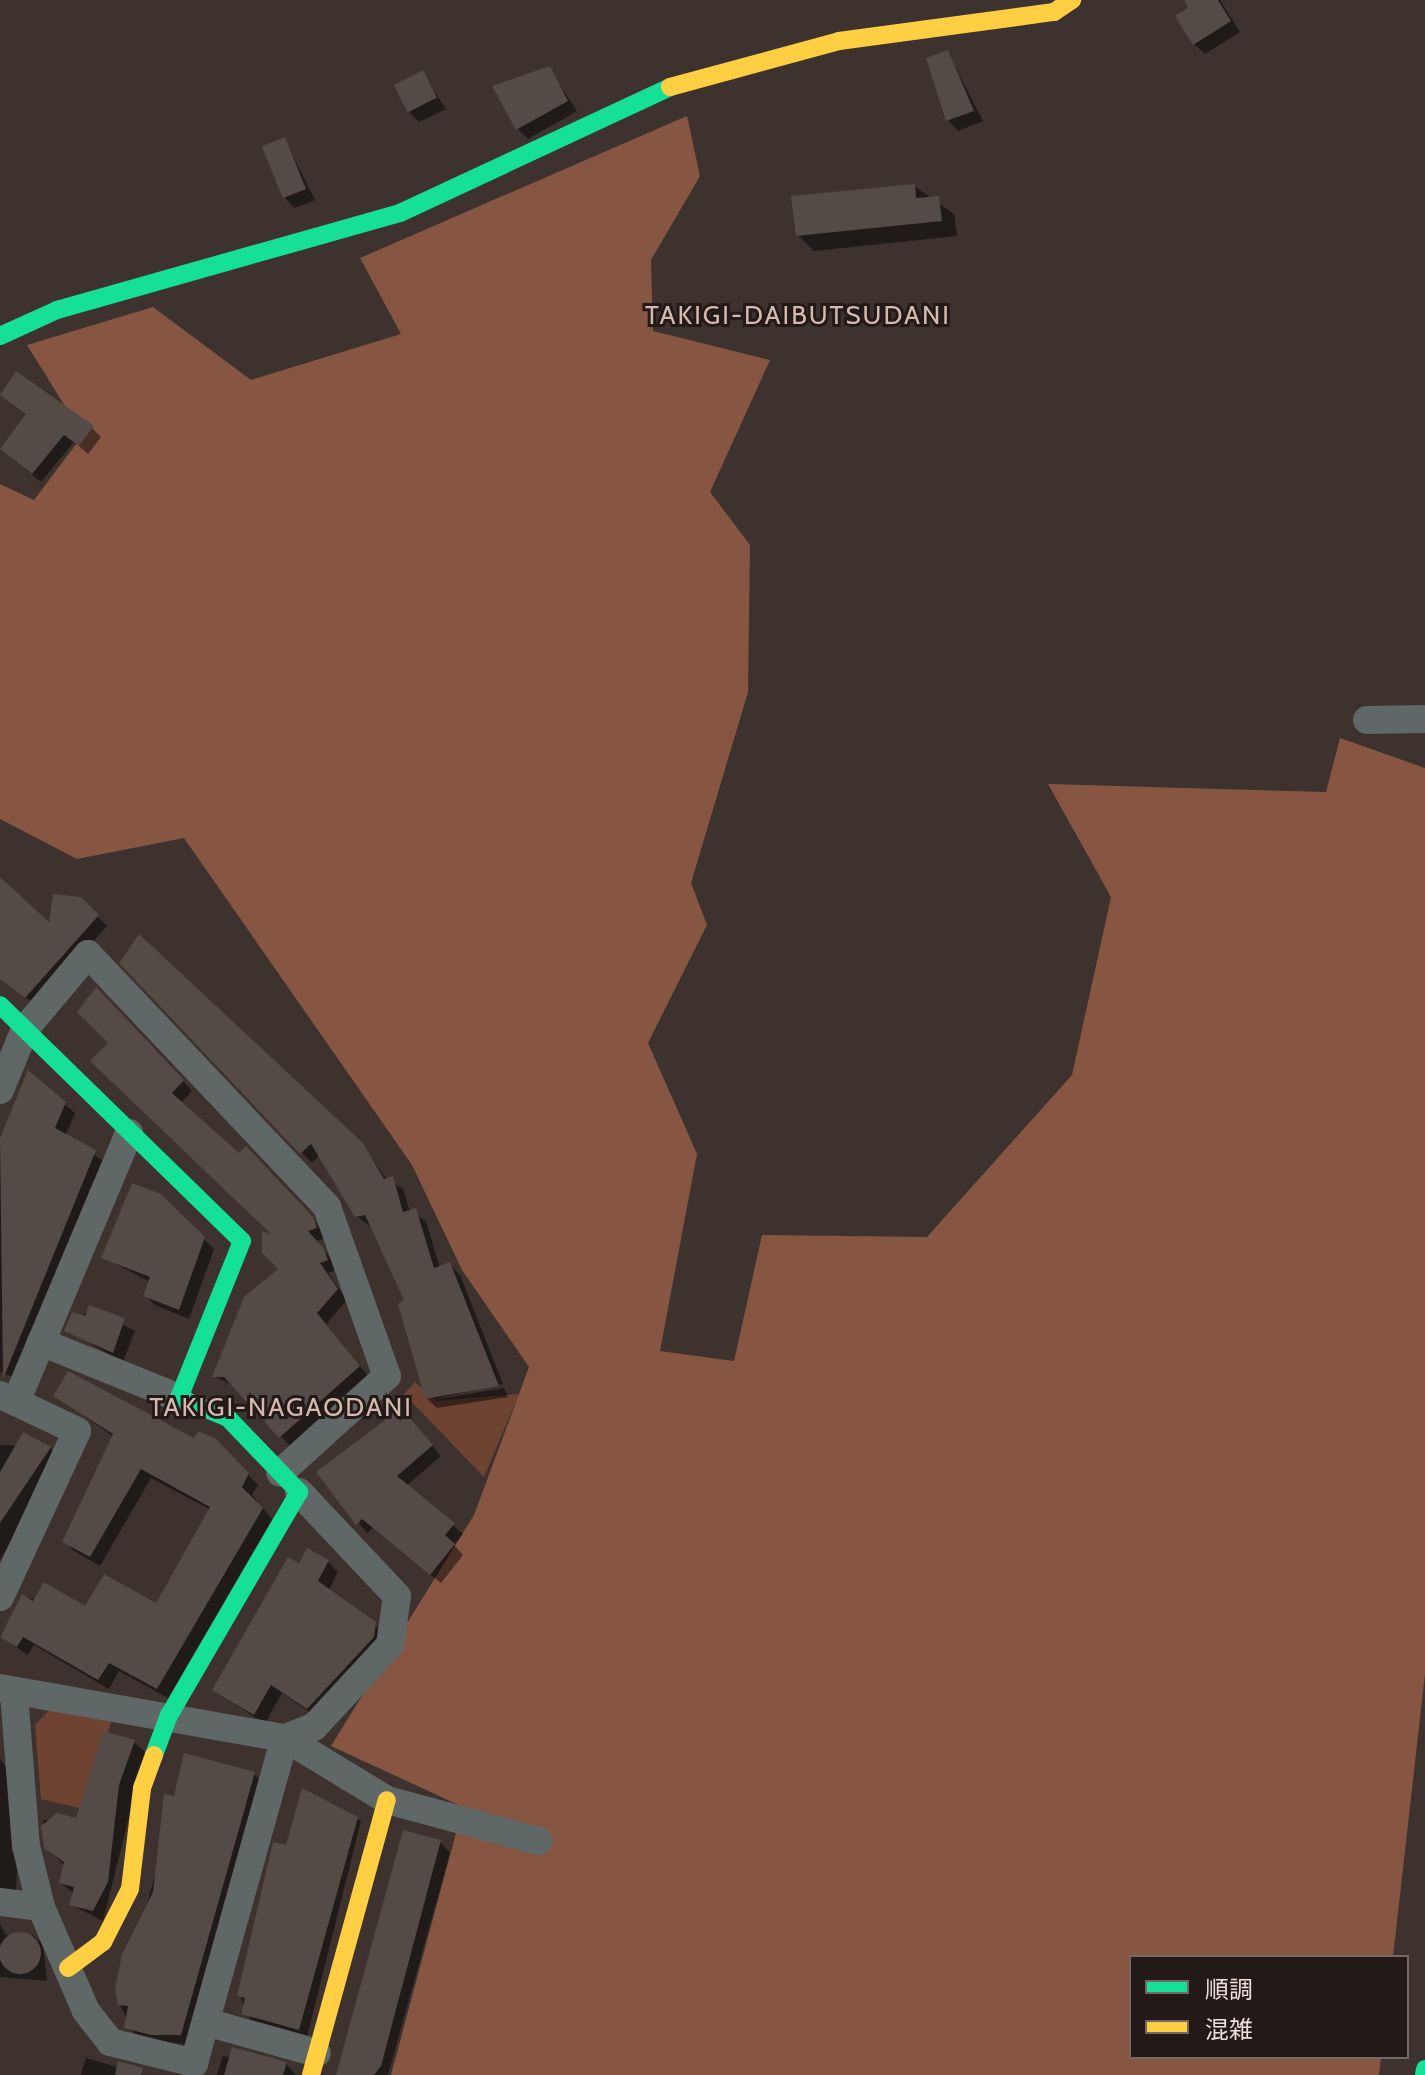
<!DOCTYPE html>
<meta charset="utf-8">
<style>
body{margin:0}
#map{position:relative;width:1425px;height:2075px;overflow:hidden;background:#3d322d;font-family:Cabin,"Noto Sans JP",sans-serif}
div>[style]{position:absolute}
.green>*{inset:0;background:#6e4332}
.forest>*{inset:0;background:#875643}
.shadow>*{inset:0;background:#0007}
.building>*{inset:0;background:#544a46;transform-origin:0 0}
.round{border-radius:50%}
.street>*{height:28px;margin:-14px;padding:0 14px;transform-origin:14px;border-radius:14px;background:#606767}
.fast>*{height:18px;margin:-9px;padding:0 9px;transform-origin:9px;border-radius:9px;background:#16e098}
.slow>*{height:18px;margin:-9px;padding:0 9px;transform-origin:9px;border-radius:9px;background:#ffcf43}
span{translate:-50% -50%;white-space:nowrap;text-align:center;line-height:1.15;-webkit-text-stroke:6px #231916;paint-order:stroke}
.neighbourhood-label{font-size:26px;color:#d4b9af;letter-spacing:2px}
.legend{position:absolute;left:1129px;top:1955px;width:280px;height:104px;box-sizing:border-box;background:#231916;border:2px solid #736864;margin:0;padding:10px 14px;list-style:none;font-size:24px;color:#ecded9}
.legend li{display:flex;align-items:center;gap:16px;height:40px}
.legend b{width:40px;border:2px solid #736864}
</style>
<div id="map">
<div class="green">
<i style="clip-path:polygon(415px 1382px,436px 1401px,519px 1394px,484px 1477px,404px 1394px)"></i>
<i style="clip-path:polygon(51px 1708px,111px 1722px,83px 1809px,41px 1799px,35px 1725px)"></i>
</div>
<div class="forest">
<i style="clip-path:polygon(687px 116px,700px 176px,651px 260px,653px 331px,770px 360px,710px 492px,750px 545px,748px 692px,691px 883px,707px 925px,648px 1043px,697px 1154px,660px 1351px,734px 1361px,762px 1235px,927px 1237px,1072px 1075px,1111px 897px,1048px 784px,1326px 792px,1340px 738px,1425px 768px,1425px 1674px,1393px 1957px,1131px 1957px,1131px 2057px,1381px 2057px,1379px 2075px,391px 2075px,463px 1807px,331px 1746px,474px 1515px,529px 1367px,462px 1270px,412px 1165px,184px 838px,77px 859px,0 819px,0 484px,34px 500px,83px 435px,27px 345px,153px 307px,251px 380px,401px 334px,360px 258px)"></i>
</div>
<div class="shadow">
<i style="clip-path:polygon(1189px 0,1220px 0,1240px 32px,1205px 54px,1194px 44px)"></i>
<i style="clip-path:polygon(948px 53px,983px 121px,958px 131px,948px 120px)"></i>
<i style="clip-path:polygon(549px 69px,577px 111px,528px 139px,517px 128px)"></i>
<i style="clip-path:polygon(422px 72px,446px 109px,419px 122px,409px 112px)"></i>
<i style="clip-path:polygon(285px 140px,315px 200px,295px 208px,285px 198px)"></i>
<i style="clip-path:polygon(914px 186px,954px 214px,957px 236px,814px 251px,798px 235px)"></i>
<i style="clip-path:polygon(2px 395px,92px 428px,101px 437px,88px 454px,74px 442px,41px 482px,10px 457px,28px 415px)"></i>
<i style="clip-path:polygon(0 883px,51px 926px,80px 899px,107px 926px,36px 1006px,0 974px)"></i>
<i style="clip-path:polygon(122px 962px,362px 1144px,387px 1180px,403px 1189px,410px 1212px,426px 1221px,440px 1268px,450px 1265px,460px 1275px,503px 1384px,431px 1400px,504px 1388px,508px 1397px,437px 1408px,426px 1398px,406px 1301px,370px 1226px,356px 1216px,320px 1155px,312px 1163px)"></i>
<i style="clip-path:polygon(96px 990px,192px 1091px,181px 1103px,239px 1156px,256px 1158px,322px 1230px,325px 1238px,316px 1241px,333px 1261px,336px 1270px,328px 1273px,347px 1300px,326px 1324px,369px 1377px,291px 1447px,235px 1386px,215px 1377px,281px 1270px,280px 1240px,111px 1043px)"></i>
<i style="clip-path:polygon(28px 1073px,75px 1113px,65px 1136px,105px 1162px,16px 1378px,0 1372px,0 1150px)"></i>
<i style="clip-path:polygon(159px 1195px,214px 1249px,189px 1319px,155px 1305px,145px 1295px,150px 1282px,103px 1257px)"></i>
<i style="clip-path:polygon(91px 1308px,135px 1331px,123px 1362px,67px 1330px)"></i>
<i style="clip-path:polygon(56px 1396px,194px 1441px,215px 1440px,258px 1485px,252px 1495px,272px 1519px,168px 1698px,119px 1671px,109px 1689px,34px 1645px,28px 1655px,0 1636px,22px 1597px,86px 1609px,157px 1606px,211px 1510px,151px 1478px,100px 1566px,74px 1551px,64px 1541px,114px 1437px)"></i>
<i style="clip-path:polygon(410px 1420px,441px 1456px,406px 1486px,463px 1534px,454px 1545px,463px 1555px,441px 1583px,373px 1528px,367px 1533px,318px 1472px)"></i>
<i style="clip-path:polygon(0 1445px,50px 1448px,60px 1458px,0 1560px)"></i>
<i style="clip-path:polygon(328px 1562px,338px 1572px,328px 1591px,386px 1634px,318px 1718px,282px 1693px,265px 1724px,215px 1690px,300px 1566px)"></i>
<i style="clip-path:polygon(134px 1742px,145px 1752px,103px 1921px,72px 1905px,74px 1894px,61px 1883px,65px 1866px,46px 1847px,43px 1820px,78px 1820px)"></i>
<i style="clip-path:polygon(0 1758px,11px 1775px,18px 1850px,16px 1890px,0 1899px)"></i>
<i style="clip-path:polygon(254px 1774px,265px 1785px,191px 2045px,136px 2038px,120px 2004px,176px 1798px)"></i>
<i style="clip-path:polygon(303px 1791px,361px 1821px,307px 2037px,251px 2021px,240px 1996px,275px 1845px,287px 1847px)"></i>
<i style="clip-path:polygon(440px 1842px,450px 1853px,388px 2075px,338px 2075px)"></i>
<i style="clip-path:polygon(0 1924px,6px 1935px,33px 1935px,43px 1945px,47px 1981px,0 1977px)"></i>
<i style="clip-path:polygon(223px 2056px,286px 2064px,296px 2075px,217px 2075px)"></i>
<i style="clip-path:polygon(86px 2058px,145px 2075px,81px 2075px)"></i>
</div>
<div class="building">
<i style="clip-path:polygon(1184px 0,1218px 0,1231px 21px,1193px 45px,1175px 16px,1188px 8px)"></i>
<i style="clip-path:polygon(948px 50px,974px 111px,946px 121px,926px 58px)"></i>
<i style="clip-path:polygon(550px 66px,568px 101px,516px 130px,492px 86px)"></i>
<i style="left:423px;top:70px;width:31px;height:33px;rotate:63deg"></i>
<i style="left:285px;top:137px;width:56px;height:25px;rotate:68deg"></i>
<i style="clip-path:polygon(915px 184px,916px 198px,939px 196px,942px 221px,796px 236px,791px 196px)"></i>
<i style="clip-path:polygon(16px 371px,94px 426px,79px 446px,64px 435px,32px 474px,0 449px,26px 414px,0 395px)"></i>
<i style="clip-path:polygon(0 877px,49px 922px,53px 894px,81px 897px,99px 915px,25px 998px,0 979px)"></i>
<i style="clip-path:polygon(139px 934px,363px 1143px,384px 1179px,393px 1176px,403px 1212px,416px 1208px,434px 1268px,450px 1262px,499px 1386px,425px 1399px,398px 1304px,404px 1300px,365px 1215px,355px 1217px,311px 1144px,300px 1154px,119px 963px)"></i>
<i style="clip-path:polygon(96px 987px,184px 1080px,172px 1093px,239px 1153px,246px 1146px,313px 1217px,317px 1228px,308px 1231px,324px 1249px,328px 1260px,320px 1263px,338px 1289px,317px 1313px,360px 1366px,279px 1438px,224px 1377px,212px 1377px,244px 1297px,278px 1269px,262px 1253px,262px 1231px,272px 1235px,90px 1061px,108px 1043px,77px 1012px)"></i>
<i style="clip-path:polygon(28px 1070px,66px 1102px,55px 1128px,96px 1150px,3px 1379px,0 1138px)"></i>
<i style="clip-path:polygon(132px 1183px,161px 1194px,205px 1237px,179px 1310px,143px 1296px,150px 1277px,101px 1258px)"></i>
<i style="clip-path:polygon(89px 1305px,125px 1318px,113px 1353px,64px 1331px,72px 1312px,85px 1316px)"></i>
<i style="clip-path:polygon(68px 1371px,194px 1438px,198px 1431px,216px 1439px,249px 1473px,242px 1487px,263px 1508px,157px 1689px,109px 1663px,98px 1680px,23px 1637px,17px 1647px,0 1637px,22px 1594px,33px 1601px,44px 1582px,85px 1606px,104px 1574px,156px 1603px,210px 1507px,141px 1469px,90px 1557px,62px 1542px,113px 1434px,53px 1396px)"></i>
<i style="clip-path:polygon(401px 1408px,433px 1445px,397px 1476px,455px 1523px,445px 1535px,455px 1544px,430px 1575px,362px 1519px,356px 1525px,316px 1472px)"></i>
<i style="clip-path:polygon(23px 1432px,51px 1447px,0 1523px,0 1472px)"></i>
<i style="clip-path:polygon(307px 1548px,329px 1560px,318px 1581px,376px 1622px,374px 1637px,307px 1709px,271px 1685px,254px 1715px,212px 1690px,288px 1557px,299px 1563px)"></i>
<i style="clip-path:polygon(103px 1731px,135px 1740px,119px 1785px,108px 1882px,93px 1911px,69px 1905px,74px 1887px,59px 1883px,64px 1862px,44px 1848px,41px 1826px,57px 1813px,76px 1818px)"></i>
<i style="clip-path:polygon(184px 1753px,255px 1772px,181px 2035px,151px 2035px,124px 2028px,128px 2006px,118px 2005px,115px 1989px,122px 1954px,153px 1892px,164px 1794px,174px 1796px)"></i>
<i style="clip-path:polygon(302px 1788px,358px 1817px,299px 2030px,241px 2014px,245px 1998px,237px 1996px,273px 1842px,286px 1845px)"></i>
<i style="clip-path:polygon(403px 1830px,441px 1840px,381px 2066px,374px 2075px,336px 2075px)"></i>
<i class="round" style="left:-1px;top:1932px;width:42px;height:42px"></i>
<i style="clip-path:polygon(232px 2047px,287px 2062px,283px 2075px,224px 2075px)"></i>
<i style="clip-path:polygon(118px 2061px,143px 2068px,141px 2075px,115px 2075px)"></i>
</div>
<div class="street">
<i style="left:1367px;top:720px;width:58px;rotate:-1deg"></i>
<i style="left:0;top:1090px;width:66px;rotate:-67.7deg"></i>
<i style="left:25px;top:1029px;width:98px;rotate:-50deg"></i>
<i style="left:88px;top:954px;width:348px;rotate:46.6deg"></i>
<i style="left:327px;top:1207px;width:179px;rotate:70.5deg"></i>
<i style="left:387px;top:1376px;width:144px;rotate:137.8deg"></i>
<i style="left:41px;top:1342px;width:149px;rotate:22.1deg"></i>
<i style="left:0;top:1395px;width:17px;rotate:24deg"></i>
<i style="left:16px;top:1402px;width:292px;rotate:-67.2deg"></i>
<i style="left:0;top:1597px;width:183px;rotate:-65.1deg"></i>
<i style="left:77px;top:1431px;width:68px;rotate:-154.6deg"></i>
<i style="left:0;top:1688px;width:289px;rotate:10deg"></i>
<i style="left:285px;top:1738px;width:119px;rotate:31.3deg"></i>
<i style="left:387px;top:1800px;width:157px;rotate:15.1deg"></i>
<i style="left:14px;top:1694px;width:152px;rotate:85.5deg"></i>
<i style="left:26px;top:1846px;width:63px;rotate:76.2deg"></i>
<i style="left:41px;top:1907px;width:113px;rotate:66.6deg"></i>
<i style="left:86px;top:2011px;width:39px;rotate:52deg"></i>
<i style="left:110px;top:2042px;width:87px;rotate:14deg"></i>
<i style="left:194px;top:2063px;width:337px;rotate:-74.4deg"></i>
<i style="left:285px;top:1738px;width:31px;rotate:-21deg"></i>
<i style="left:314px;top:1727px;width:112px;rotate:-47.2deg"></i>
<i style="left:390px;top:1645px;width:49px;rotate:-81.9deg"></i>
<i style="left:397px;top:1596px;width:143px;rotate:-133.3deg"></i>
<i style="left:0;top:1902px;width:41px;rotate:7deg"></i>
<i style="left:206px;top:2022px;width:115px;rotate:15.6deg"></i>
</div>
<div class="fast">
<i style="left:0;top:336px;width:63px;rotate:-24.5deg"></i>
<i style="left:57px;top:310px;width:356px;rotate:-15.8deg"></i>
<i style="left:400px;top:213px;width:298px;rotate:-25deg"></i>
<i style="left:0;top:1005px;width:338px;rotate:44.3deg"></i>
<i style="left:242px;top:1241px;width:169px;rotate:111.9deg"></i>
<i style="left:179px;top:1398px;width:53px;rotate:22.2deg"></i>
<i style="left:228px;top:1418px;width:103px;rotate:46.2deg"></i>
<i style="left:299px;top:1492px;width:258px;rotate:120.2deg"></i>
<i style="left:169px;top:1715px;width:43px;rotate:110.6deg"></i>
<i style="left:1424px;top:2075px;width:6px;rotate:-81deg"></i>
</div>
<div class="slow">
<i style="left:670px;top:87px;width:175px;rotate:-15.2deg"></i>
<i style="left:839px;top:41px;width:217px;rotate:-7.7deg"></i>
<i style="left:1054px;top:12px;width:22px;rotate:-34deg"></i>
<i style="left:68px;top:1968px;width:44px;rotate:-36.6deg"></i>
<i style="left:103px;top:1942px;width:59px;rotate:-63deg"></i>
<i style="left:130px;top:1889px;width:102px;rotate:-83.2deg"></i>
<i style="left:142px;top:1788px;width:35px;rotate:-70deg"></i>
<i style="left:311px;top:2075px;width:285px;rotate:-74.6deg"></i>
</div>
<div class="neighbourhood-label">
<span style="left:798px;top:316px">TAKIGI-DAIBUTSUDANI</span>
<span style="left:281px;top:1408px">TAKIGI-NAGAODANI</span>
</div>
<ul class="legend">
<li><b style="height:10px;background:#16e098"></b>順調</li>
<li><b style="height:10px;background:#ffcf43"></b>混雑</li>
</ul>
</div>
